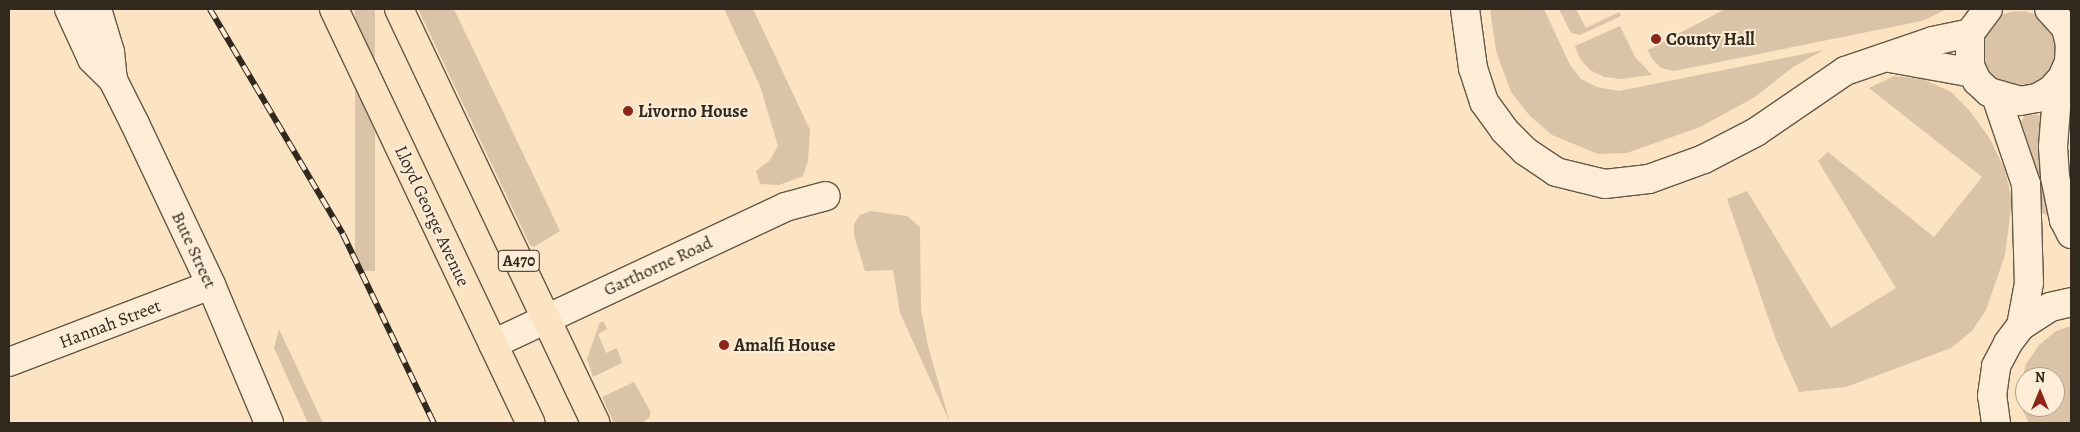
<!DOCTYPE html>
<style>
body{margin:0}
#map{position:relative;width:2080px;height:432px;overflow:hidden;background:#fce3c2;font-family:Alegreya,serif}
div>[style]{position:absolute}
.green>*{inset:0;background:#dac3a6;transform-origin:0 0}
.round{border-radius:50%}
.roads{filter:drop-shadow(1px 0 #645847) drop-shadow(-1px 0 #645847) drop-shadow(0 1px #645847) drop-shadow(0 -1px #645847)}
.minor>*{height:28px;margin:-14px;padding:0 14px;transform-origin:14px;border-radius:14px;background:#fdedd7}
.major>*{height:28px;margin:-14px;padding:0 14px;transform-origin:14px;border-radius:14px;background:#fce3c2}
.rail>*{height:5.5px;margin-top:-2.75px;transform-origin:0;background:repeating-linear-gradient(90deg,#fdedd7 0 11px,#32291e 0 22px);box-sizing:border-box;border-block:1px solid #32291e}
.dots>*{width:14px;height:14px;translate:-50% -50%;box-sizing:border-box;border:2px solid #fdedd7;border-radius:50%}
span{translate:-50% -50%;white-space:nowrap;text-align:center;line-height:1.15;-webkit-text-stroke:4px #fdedd7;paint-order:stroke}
.shield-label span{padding:1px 4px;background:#fdedd7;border:1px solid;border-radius:4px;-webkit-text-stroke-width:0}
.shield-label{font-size:16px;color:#32291e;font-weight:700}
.poi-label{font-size:18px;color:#32291e;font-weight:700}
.left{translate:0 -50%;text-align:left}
.street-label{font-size:18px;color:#32291e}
.frame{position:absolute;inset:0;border:10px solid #32291e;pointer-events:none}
.north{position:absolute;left:2015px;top:367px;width:50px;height:50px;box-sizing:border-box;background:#fdedd7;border:1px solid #ac9f8d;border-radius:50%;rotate:0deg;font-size:14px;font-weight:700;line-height:20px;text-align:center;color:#32291e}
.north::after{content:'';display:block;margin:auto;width:18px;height:22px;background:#8f2418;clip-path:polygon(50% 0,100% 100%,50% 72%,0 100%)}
</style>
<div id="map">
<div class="green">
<i style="left:355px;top:9px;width:20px;height:262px"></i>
<i style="clip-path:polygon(418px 9px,454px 9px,560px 231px,534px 247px,530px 245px)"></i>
<i style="clip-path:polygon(724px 9px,753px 9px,810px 130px,808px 161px,803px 176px,779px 185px,760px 184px,756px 171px,770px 160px,778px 146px,760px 86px)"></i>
<i style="clip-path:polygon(1490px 9px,1544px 9px,1570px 65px,1581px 79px,1597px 87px,1619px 91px,1824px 50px,1793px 67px,1755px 97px,1700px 127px,1627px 153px,1598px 154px,1552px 135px,1530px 116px,1511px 92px,1496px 51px)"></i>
<i style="clip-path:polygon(1559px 9px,1576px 9px,1586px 28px,1619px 12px,1621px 16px,1580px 35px,1571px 33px)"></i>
<i style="clip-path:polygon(1725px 9px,1947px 9px,1922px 21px,1674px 71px,1661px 68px,1652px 59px,1648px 50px)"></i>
<i class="round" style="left:1980px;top:11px;width:78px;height:78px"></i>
<i style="clip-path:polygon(1620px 26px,1635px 57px,1652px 75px,1621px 79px,1604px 77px,1590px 70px,1580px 59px,1575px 46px)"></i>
<i style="clip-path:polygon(1894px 76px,1923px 79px,1951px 92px,1969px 110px,1990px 139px,2005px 170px,2012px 200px,2005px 255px,1986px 310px,1972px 331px,1951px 348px,1846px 387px,1799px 392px,1776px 340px,1727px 199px,1747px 191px,1831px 328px,1896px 288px,1818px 161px,1828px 152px,1934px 237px,1982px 177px,1869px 88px)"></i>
<i style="clip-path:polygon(2025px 115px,2042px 115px,2051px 213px,2046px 215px,2041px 212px,2035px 168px,2018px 127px)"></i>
<i style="clip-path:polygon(870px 211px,907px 216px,920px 227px,921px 309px,928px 346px,950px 423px,900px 313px,893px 270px,865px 271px,854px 235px,854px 224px,860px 215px)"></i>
<i style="clip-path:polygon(600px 322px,604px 322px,607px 329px,598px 334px,606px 353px,617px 348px,622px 363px,593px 377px,587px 359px)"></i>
<i style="clip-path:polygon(evenodd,2071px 326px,2071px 423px,2029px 423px,2022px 409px,2020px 386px,2026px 364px,2039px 345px,2056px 331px,2071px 326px,2025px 377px,2055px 377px,2055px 407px,2025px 407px,2025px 377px)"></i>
<i style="clip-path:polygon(279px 329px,323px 423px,308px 423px,274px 348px)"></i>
<i style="clip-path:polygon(634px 382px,650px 411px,650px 417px,642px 423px,614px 423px,602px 397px)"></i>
</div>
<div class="roads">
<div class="minor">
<i style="left:69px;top:9px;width:55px;rotate:65.3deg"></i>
<i style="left:92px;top:59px;width:30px;rotate:45deg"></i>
<i style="left:113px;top:80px;width:49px;rotate:63.4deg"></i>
<i style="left:135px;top:124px;width:178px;rotate:64.7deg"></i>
<i style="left:211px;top:285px;width:150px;rotate:67.2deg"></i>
<i style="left:97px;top:9px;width:45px;rotate:73.2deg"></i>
<i style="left:110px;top:52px;width:28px;rotate:84deg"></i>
<i style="left:1465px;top:9px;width:60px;rotate:82.3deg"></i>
<i style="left:1473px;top:68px;width:36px;rotate:72deg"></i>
<i style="left:1484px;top:102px;width:34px;rotate:54deg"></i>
<i style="left:1504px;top:130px;width:30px;rotate:45deg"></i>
<i style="left:1525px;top:151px;width:37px;rotate:34deg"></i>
<i style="left:1556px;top:172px;width:50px;rotate:13.8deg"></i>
<i style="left:1605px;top:184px;width:44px;rotate:-6.5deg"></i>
<i style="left:1649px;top:179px;width:59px;rotate:-20deg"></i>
<i style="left:1704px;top:159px;width:59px;rotate:-27.4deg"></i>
<i style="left:1756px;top:132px;width:108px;rotate:-34.4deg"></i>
<i style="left:1845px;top:71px;width:93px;rotate:-18.8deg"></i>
<i style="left:1933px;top:41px;width:38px;rotate:-12deg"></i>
<i style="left:1988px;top:9px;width:30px;rotate:127deg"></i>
<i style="left:1970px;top:33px;width:33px;rotate:90deg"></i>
<i style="left:1970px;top:66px;width:17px;rotate:65deg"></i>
<i style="left:1977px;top:81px;width:16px;rotate:43deg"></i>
<i style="left:1989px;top:92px;width:32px;rotate:16deg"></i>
<i style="left:2020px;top:101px;width:17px;rotate:-10deg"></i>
<i style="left:2037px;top:98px;width:16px;rotate:-30deg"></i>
<i style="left:2051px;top:90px;width:16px;rotate:-47deg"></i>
<i style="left:2062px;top:78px;width:17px;rotate:-66deg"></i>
<i style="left:2069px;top:62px;width:17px;rotate:-87deg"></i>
<i style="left:2070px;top:45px;width:17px;rotate:-103deg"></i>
<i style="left:2066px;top:28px;width:25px;rotate:-132deg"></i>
<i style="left:1890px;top:58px;width:84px;rotate:10.2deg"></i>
<i style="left:2058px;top:83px;width:64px;rotate:94.5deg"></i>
<i style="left:2053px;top:147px;width:30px;rotate:86deg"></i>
<i style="left:2055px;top:177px;width:44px;rotate:78.2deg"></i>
<i style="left:2064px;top:220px;width:16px;rotate:63deg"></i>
<i style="left:1996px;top:96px;width:93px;rotate:71.2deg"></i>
<i style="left:2026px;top:184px;width:99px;rotate:88.3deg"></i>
<i style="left:2029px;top:283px;width:44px;rotate:100.5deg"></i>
<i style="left:493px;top:344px;width:323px;rotate:-25.1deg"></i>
<i style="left:785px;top:207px;width:42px;rotate:-15deg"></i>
<i style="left:9px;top:362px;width:216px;rotate:-20.9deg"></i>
<i style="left:1996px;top:423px;width:27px;rotate:-98deg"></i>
<i style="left:1992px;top:396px;width:30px;rotate:-82deg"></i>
<i style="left:1996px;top:366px;width:26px;rotate:-62deg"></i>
<i style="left:2008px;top:343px;width:21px;rotate:-53deg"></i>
<i style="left:2021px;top:326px;width:35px;rotate:-33deg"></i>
<i style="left:2050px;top:307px;width:22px;rotate:-13deg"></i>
</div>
<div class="major">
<i style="left:334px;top:9px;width:458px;rotate:64.6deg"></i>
<i style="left:399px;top:9px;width:458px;rotate:64.6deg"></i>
</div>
</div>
<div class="rail">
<i style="left:210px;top:9px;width:261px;rotate:59.4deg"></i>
<i style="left:343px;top:234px;width:210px;rotate:64.3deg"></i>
</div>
<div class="dots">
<i style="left:1656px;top:39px;background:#8f2418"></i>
<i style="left:628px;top:111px;background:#8f2418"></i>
<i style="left:724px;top:345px;background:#8f2418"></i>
</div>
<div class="shield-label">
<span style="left:519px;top:261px">A470</span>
</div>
<div class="poi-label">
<span class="left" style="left:1666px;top:39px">County Hall</span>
<span class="left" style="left:638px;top:111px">Livorno House</span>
<span class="left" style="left:734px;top:345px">Amalfi House</span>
</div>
<div class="street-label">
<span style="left:432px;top:216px;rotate:65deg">Lloyd George Avenue</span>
<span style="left:194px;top:250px;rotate:65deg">Bute Street</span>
<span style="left:658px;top:266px;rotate:-25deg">Garthorne Road</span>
<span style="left:110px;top:324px;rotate:-21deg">Hannah Street</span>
</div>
<div class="frame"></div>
<div class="north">N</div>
</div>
